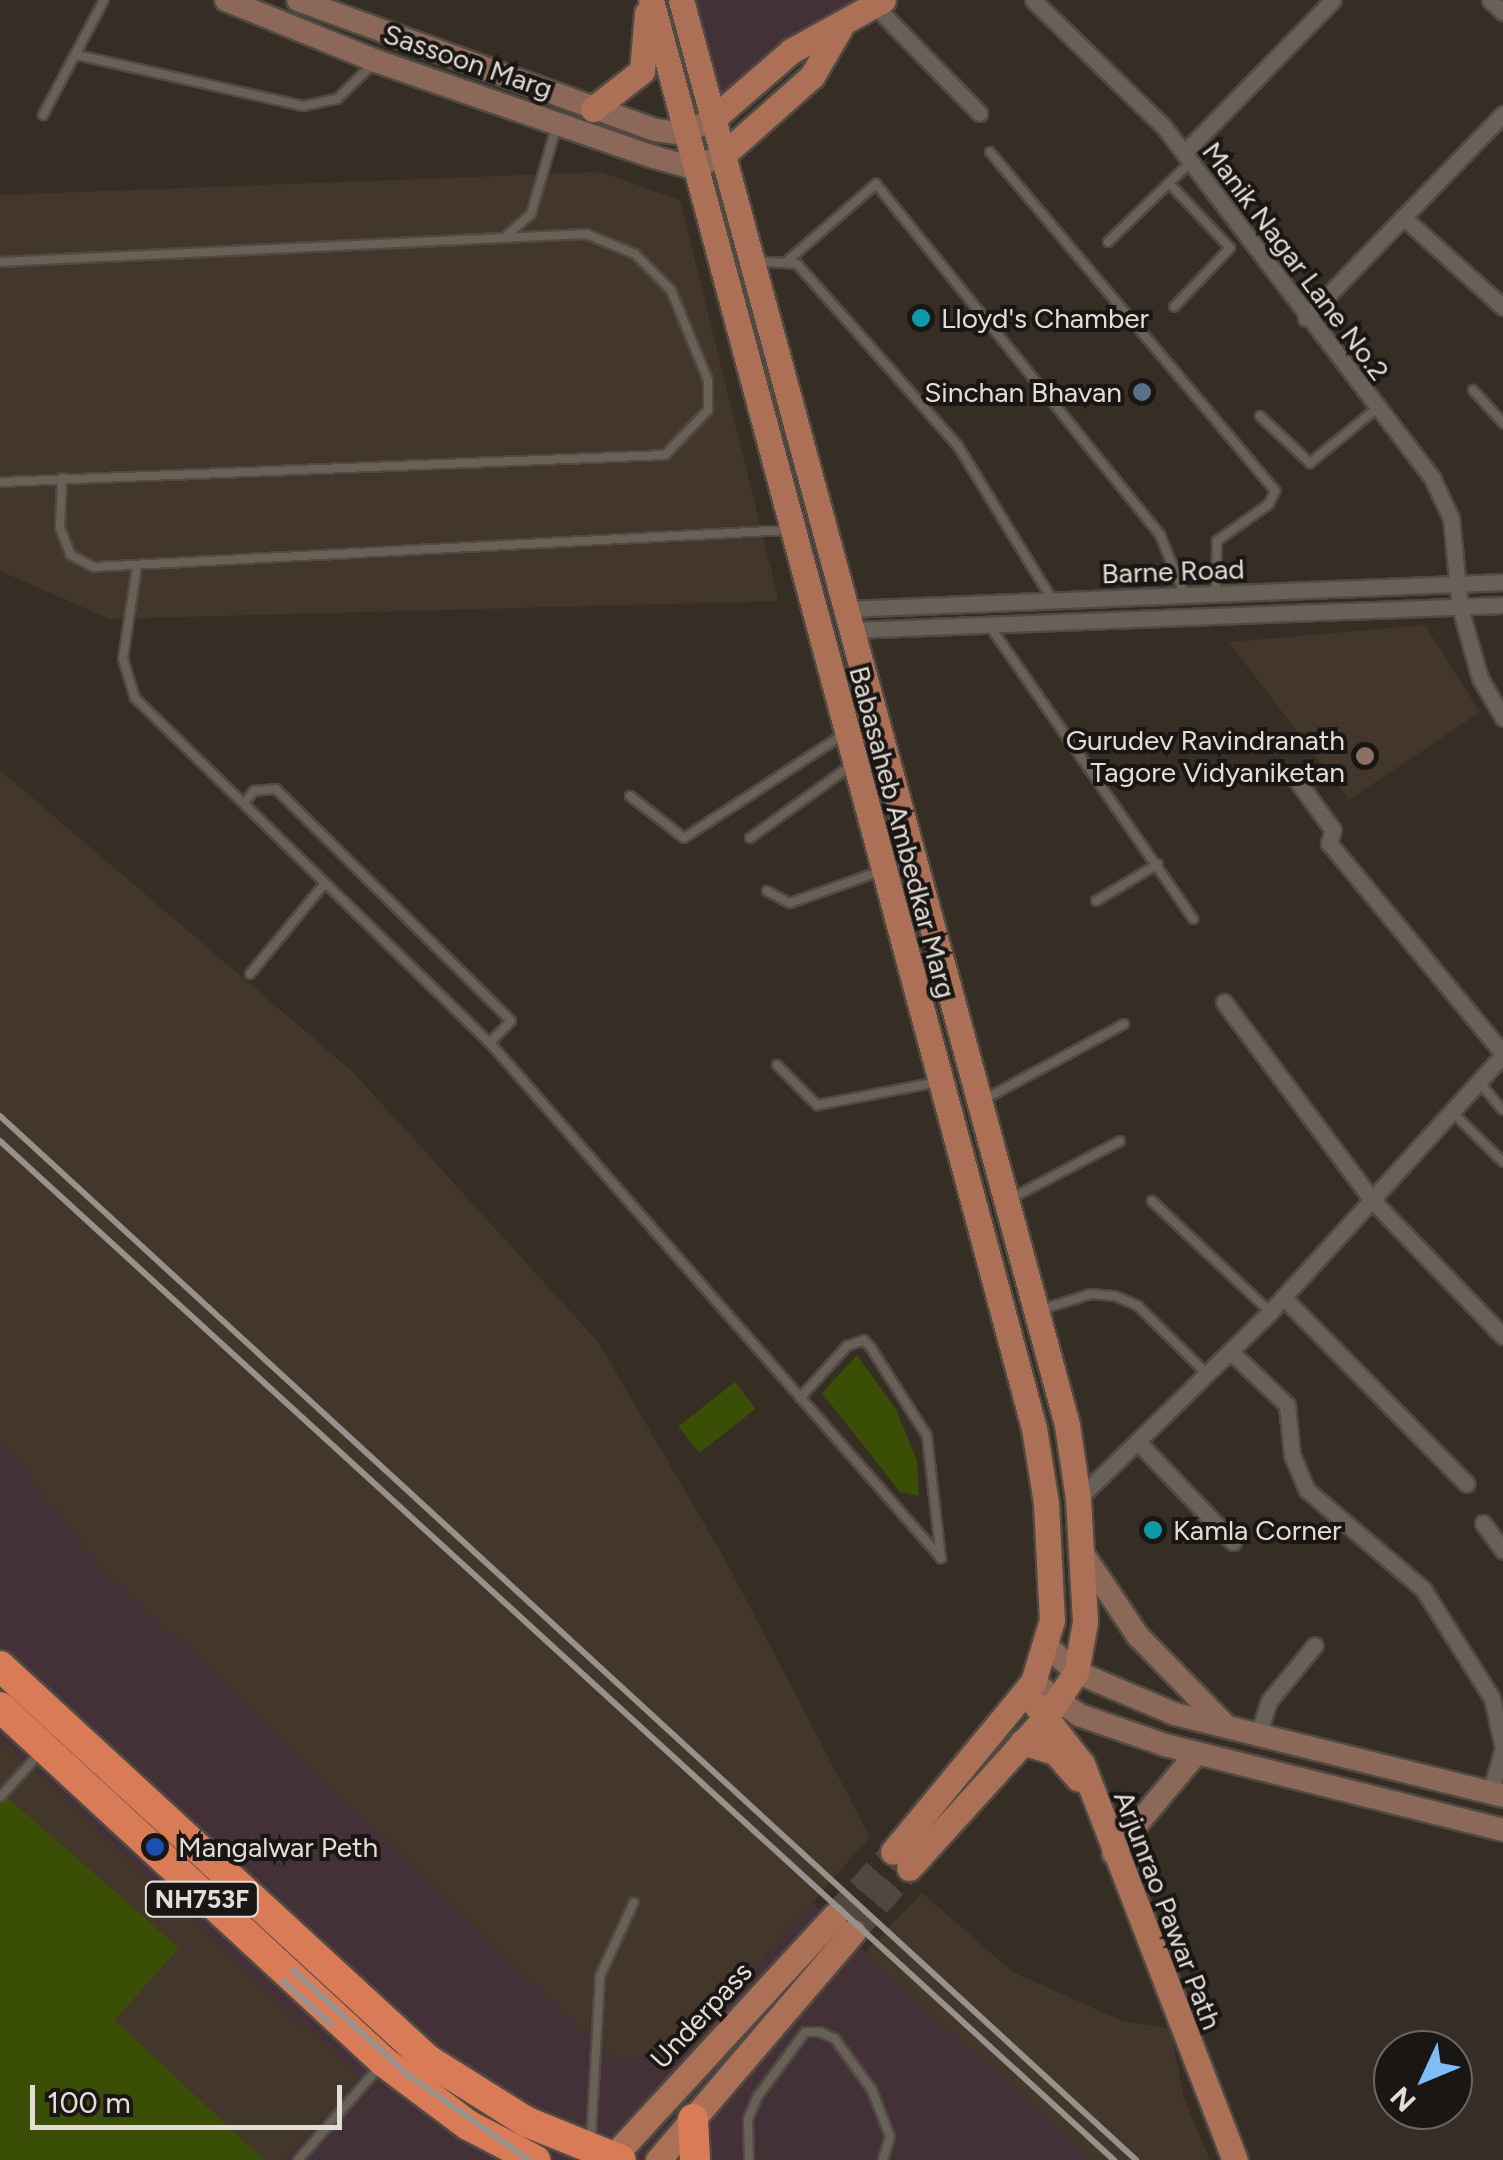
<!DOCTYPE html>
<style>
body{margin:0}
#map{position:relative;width:1503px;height:2160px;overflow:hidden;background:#362d25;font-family:Figtree,sans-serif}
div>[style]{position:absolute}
.commercial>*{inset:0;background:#443037}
.built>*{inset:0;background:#43362b}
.green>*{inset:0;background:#3a4e06;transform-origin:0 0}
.primary-tunnel>*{height:25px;margin-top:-12.5px;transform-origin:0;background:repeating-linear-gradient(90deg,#504740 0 25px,transparent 0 37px)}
.roads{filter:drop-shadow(2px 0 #504a43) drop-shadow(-2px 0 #504a43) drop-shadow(0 2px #504a43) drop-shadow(0 -2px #504a43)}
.lane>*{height:8px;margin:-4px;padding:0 4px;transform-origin:4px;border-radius:4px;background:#696057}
.street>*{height:15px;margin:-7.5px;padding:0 7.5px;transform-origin:7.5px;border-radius:7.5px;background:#696057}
.secondary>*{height:22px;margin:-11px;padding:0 11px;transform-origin:11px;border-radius:11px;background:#8b6857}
.primary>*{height:25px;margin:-12.5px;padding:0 12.5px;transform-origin:12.5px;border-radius:12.5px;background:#ac7057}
.highway>*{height:30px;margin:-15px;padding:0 15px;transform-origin:15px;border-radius:15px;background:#d97b57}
.rail>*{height:6px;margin:-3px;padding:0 3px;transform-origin:3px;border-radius:3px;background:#99928c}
.dots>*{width:28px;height:28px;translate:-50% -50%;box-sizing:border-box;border:5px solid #1a1613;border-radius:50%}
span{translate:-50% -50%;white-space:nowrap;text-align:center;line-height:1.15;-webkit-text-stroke:8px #1a1613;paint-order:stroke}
.shield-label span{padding:2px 8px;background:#1a1613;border:2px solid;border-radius:8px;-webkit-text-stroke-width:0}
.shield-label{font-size:25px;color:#e3ddd8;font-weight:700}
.street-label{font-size:28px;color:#e3ddd8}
.poi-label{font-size:28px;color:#e3ddd8}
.left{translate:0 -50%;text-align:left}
.right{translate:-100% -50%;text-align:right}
.north{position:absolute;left:1373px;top:2030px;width:100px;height:100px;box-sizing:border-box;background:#1a1613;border:2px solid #6a6662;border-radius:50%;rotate:226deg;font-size:28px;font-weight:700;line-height:40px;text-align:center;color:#e3ddd8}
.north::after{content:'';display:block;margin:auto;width:35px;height:45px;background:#7fbdf9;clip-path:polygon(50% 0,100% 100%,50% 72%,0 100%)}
.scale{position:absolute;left:30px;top:2085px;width:312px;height:45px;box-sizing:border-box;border:5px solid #e3ddd8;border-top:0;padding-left:12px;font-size:30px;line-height:35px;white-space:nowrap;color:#e3ddd8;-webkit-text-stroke:8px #1a1613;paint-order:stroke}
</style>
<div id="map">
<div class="commercial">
<i style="clip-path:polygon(681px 0,876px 0,722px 96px)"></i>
<i style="clip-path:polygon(0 1439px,96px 1562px,614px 2060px,677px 2057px,812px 1903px,1092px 2160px,0 2160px)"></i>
</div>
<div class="built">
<i style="clip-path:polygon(601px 172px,680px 200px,779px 601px,109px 619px,0 571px,0 195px)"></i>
<i style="clip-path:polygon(1425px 625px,1480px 712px,1349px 800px,1229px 642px)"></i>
<i style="clip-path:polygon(0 770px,353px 1072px,599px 1343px,726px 1561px,870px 1837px,677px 2056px,614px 2060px,96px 1562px,0 1439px)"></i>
<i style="clip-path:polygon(0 1738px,360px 2078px,283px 2160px,0 2160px)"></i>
<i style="clip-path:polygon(922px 1893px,1013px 1972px,1123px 2021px,1170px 2028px,1184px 2098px,1210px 2160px,1092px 2160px,864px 1953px)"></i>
</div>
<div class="green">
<i style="clip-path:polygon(857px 1355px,896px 1409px,917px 1461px,919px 1496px,900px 1492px,822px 1393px)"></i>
<i style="left:735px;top:1382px;width:34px;height:72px;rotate:52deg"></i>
<i style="clip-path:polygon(7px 1797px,179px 1948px,115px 2020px,264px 2160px,0 2160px,0 1805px)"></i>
</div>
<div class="primary-tunnel">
<i style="left:834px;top:1916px;width:87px;rotate:-47.3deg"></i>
<i style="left:853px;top:1932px;width:85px;rotate:-48.8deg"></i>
</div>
<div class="roads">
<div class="lane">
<i style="left:77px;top:55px;width:232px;rotate:12.7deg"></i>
<i style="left:303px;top:106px;width:35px;rotate:-12deg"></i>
<i style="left:337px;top:99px;width:49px;rotate:-44.2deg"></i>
<i style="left:43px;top:115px;width:130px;rotate:-62.1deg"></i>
<i style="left:990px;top:152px;width:443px;rotate:49.9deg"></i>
<i style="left:1275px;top:491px;width:14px;rotate:115deg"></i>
<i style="left:1269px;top:504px;width:64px;rotate:144.6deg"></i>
<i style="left:1217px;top:541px;width:53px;rotate:91.1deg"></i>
<i style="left:1169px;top:183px;width:89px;rotate:46.8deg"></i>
<i style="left:1230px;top:248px;width:81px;rotate:133.5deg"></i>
<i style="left:504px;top:238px;width:36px;rotate:-42deg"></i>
<i style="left:531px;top:214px;width:90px;rotate:-73.8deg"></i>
<i style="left:1108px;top:242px;width:117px;rotate:-44deg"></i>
<i style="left:757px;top:261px;width:40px;rotate:4.3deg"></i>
<i style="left:797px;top:264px;width:243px;rotate:48.5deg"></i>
<i style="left:958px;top:446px;width:182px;rotate:58.5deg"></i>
<i style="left:0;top:262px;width:587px;rotate:-2.74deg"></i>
<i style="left:586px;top:234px;width:53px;rotate:22.2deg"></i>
<i style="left:635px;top:254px;width:51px;rotate:45deg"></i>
<i style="left:671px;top:290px;width:97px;rotate:67.7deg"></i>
<i style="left:708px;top:380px;width:30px;rotate:90deg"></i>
<i style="left:708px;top:410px;width:62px;rotate:133.7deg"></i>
<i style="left:665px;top:455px;width:666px;rotate:177.67deg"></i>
<i style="left:785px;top:263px;width:121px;rotate:-41deg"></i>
<i style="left:876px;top:184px;width:452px;rotate:51deg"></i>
<i style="left:1160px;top:535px;width:66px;rotate:67.7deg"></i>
<i style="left:1473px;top:390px;width:45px;rotate:47.7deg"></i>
<i style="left:1260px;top:416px;width:69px;rotate:43.2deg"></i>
<i style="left:1310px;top:463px;width:85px;rotate:-39.3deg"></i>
<i style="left:62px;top:478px;width:50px;rotate:92.3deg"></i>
<i style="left:60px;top:528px;width:29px;rotate:68deg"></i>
<i style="left:71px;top:555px;width:26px;rotate:28deg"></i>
<i style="left:94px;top:567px;width:695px;rotate:-3.05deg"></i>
<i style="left:137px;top:566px;width:94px;rotate:98.6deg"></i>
<i style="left:123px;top:659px;width:41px;rotate:72.9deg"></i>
<i style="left:135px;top:698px;width:495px;rotate:44.2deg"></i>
<i style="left:490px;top:1043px;width:685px;rotate:48.79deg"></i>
<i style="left:989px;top:625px;width:358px;rotate:55.2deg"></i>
<i style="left:630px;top:796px;width:68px;rotate:37.9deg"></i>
<i style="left:684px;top:838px;width:187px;rotate:-33deg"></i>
<i style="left:244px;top:803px;width:16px;rotate:-50deg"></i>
<i style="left:254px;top:791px;width:22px;rotate:-5deg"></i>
<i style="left:276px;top:789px;width:330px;rotate:44.6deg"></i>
<i style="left:511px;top:1021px;width:30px;rotate:134deg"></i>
<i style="left:750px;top:838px;width:125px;rotate:-35.6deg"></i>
<i style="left:767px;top:891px;width:26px;rotate:28deg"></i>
<i style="left:790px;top:903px;width:93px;rotate:-19.4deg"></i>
<i style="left:1096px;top:901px;width:72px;rotate:-30.8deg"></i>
<i style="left:250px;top:974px;width:118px;rotate:-50.5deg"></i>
<i style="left:777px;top:1065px;width:57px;rotate:45deg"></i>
<i style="left:817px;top:1105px;width:123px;rotate:-10.8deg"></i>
<i style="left:1480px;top:1083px;width:35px;rotate:50deg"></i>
<i style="left:985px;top:1099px;width:158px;rotate:-28.3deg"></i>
<i style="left:1452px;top:1112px;width:71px;rotate:44.4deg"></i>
<i style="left:1012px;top:1198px;width:122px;rotate:-27.8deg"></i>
<i style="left:1152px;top:1201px;width:162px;rotate:43.2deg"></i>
<i style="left:1040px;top:1310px;width:53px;rotate:-17.4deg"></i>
<i style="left:1091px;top:1294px;width:24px;rotate:5deg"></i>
<i style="left:1115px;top:1296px;width:25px;rotate:23deg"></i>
<i style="left:1138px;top:1306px;width:98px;rotate:44.6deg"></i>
<i style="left:800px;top:1398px;width:70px;rotate:-47.9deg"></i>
<i style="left:847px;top:1346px;width:18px;rotate:-19deg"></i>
<i style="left:864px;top:1340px;width:11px;rotate:49deg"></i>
<i style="left:871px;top:1348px;width:104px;rotate:57.5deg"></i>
<i style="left:927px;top:1436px;width:123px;rotate:83.5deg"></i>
<i style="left:0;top:1797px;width:61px;rotate:-47.7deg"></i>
<i style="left:591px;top:2138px;width:162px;rotate:-86.8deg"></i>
<i style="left:600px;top:1976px;width:81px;rotate:-65.3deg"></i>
<i style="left:298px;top:2160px;width:125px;rotate:-48.9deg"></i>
<i style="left:749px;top:2160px;width:41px;rotate:-91.4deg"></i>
<i style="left:748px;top:2119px;width:25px;rotate:-67deg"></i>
<i style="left:758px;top:2096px;width:79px;rotate:-53.7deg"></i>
<i style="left:805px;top:2032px;width:15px"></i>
<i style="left:820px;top:2032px;width:17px;rotate:25deg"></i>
<i style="left:835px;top:2039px;width:63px;rotate:54deg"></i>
<i style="left:872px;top:2090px;width:50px;rotate:69deg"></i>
<i style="left:890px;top:2137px;width:24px;rotate:107deg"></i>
</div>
<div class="street">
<i style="left:1033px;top:0;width:182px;rotate:44.1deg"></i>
<i style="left:1164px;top:127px;width:442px;rotate:52.6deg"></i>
<i style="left:1432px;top:478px;width:44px;rotate:64.6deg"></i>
<i style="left:1451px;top:518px;width:90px;rotate:84.3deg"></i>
<i style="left:1460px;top:608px;width:73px;rotate:74.1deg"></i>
<i style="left:1480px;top:678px;width:46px;rotate:60.1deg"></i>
<i style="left:1490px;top:0;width:18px;rotate:43deg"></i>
<i style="left:876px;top:7px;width:148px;rotate:45.8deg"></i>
<i style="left:1185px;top:152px;width:212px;rotate:-45.8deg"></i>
<i style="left:1403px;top:217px;width:135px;rotate:42deg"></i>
<i style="left:1306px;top:318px;width:284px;rotate:-46deg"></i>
<i style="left:846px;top:609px;width:658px;rotate:-2.35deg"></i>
<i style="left:851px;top:630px;width:652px;rotate:-2.2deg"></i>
<i style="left:1293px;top:775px;width:68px;rotate:54deg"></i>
<i style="left:1333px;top:830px;width:14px;rotate:107deg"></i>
<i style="left:1329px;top:843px;width:273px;rotate:50.4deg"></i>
<i style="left:1224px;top:1002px;width:247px;rotate:53.2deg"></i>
<i style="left:1372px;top:1200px;width:189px;rotate:46.1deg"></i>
<i style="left:1283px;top:1297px;width:262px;rotate:45.5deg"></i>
<i style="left:1231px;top:1352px;width:77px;rotate:43.4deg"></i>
<i style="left:1287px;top:1405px;width:50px;rotate:84.3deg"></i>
<i style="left:1292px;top:1455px;width:38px;rotate:67deg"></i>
<i style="left:1307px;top:1490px;width:153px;rotate:40.5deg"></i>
<i style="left:1423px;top:1589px;width:129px;rotate:57.7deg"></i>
<i style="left:1492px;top:1698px;width:51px;rotate:77.6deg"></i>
<i style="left:1503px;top:1748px;width:47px;rotate:106.1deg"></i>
<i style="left:1138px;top:1442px;width:138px;rotate:46.5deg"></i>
<i style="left:1078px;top:1499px;width:268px;rotate:-44.2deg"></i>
<i style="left:1270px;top:1312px;width:347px;rotate:-47.8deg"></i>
<i style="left:1483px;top:1523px;width:34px;rotate:54deg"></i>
<i style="left:1257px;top:1738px;width:39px;rotate:-72deg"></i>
<i style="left:1269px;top:1701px;width:72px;rotate:-50.6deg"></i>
</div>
<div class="secondary">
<i style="left:226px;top:0;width:162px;rotate:22.1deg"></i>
<i style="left:376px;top:61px;width:294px;rotate:19.1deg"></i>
<i style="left:654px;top:157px;width:41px;rotate:15.8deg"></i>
<i style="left:693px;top:168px;width:33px;rotate:-23deg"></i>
<i style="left:298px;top:0;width:381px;rotate:20deg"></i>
<i style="left:656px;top:130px;width:27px;rotate:8deg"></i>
<i style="left:683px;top:134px;width:35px;rotate:-27deg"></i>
<i style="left:1081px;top:1551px;width:102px;rotate:56.2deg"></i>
<i style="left:1138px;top:1636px;width:124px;rotate:45.7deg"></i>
<i style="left:1048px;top:1647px;width:38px;rotate:42deg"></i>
<i style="left:1076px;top:1672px;width:108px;rotate:23deg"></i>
<i style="left:1175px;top:1714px;width:338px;rotate:14deg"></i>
<i style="left:1033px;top:1682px;width:57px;rotate:35.7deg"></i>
<i style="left:1079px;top:1715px;width:91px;rotate:19.2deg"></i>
<i style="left:1165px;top:1745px;width:349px;rotate:14.1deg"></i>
<i style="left:1113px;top:1853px;width:129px;rotate:-50deg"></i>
</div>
<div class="primary">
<i style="left:651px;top:0;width:1478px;rotate:74.99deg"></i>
<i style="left:1034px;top:1428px;width:76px;rotate:80.9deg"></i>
<i style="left:1046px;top:1503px;width:117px;rotate:87.1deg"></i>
<i style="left:1052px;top:1620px;width:65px;rotate:107deg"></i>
<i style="left:1033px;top:1682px;width:220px;rotate:129.5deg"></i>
<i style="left:681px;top:0;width:1476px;rotate:74.84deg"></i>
<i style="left:1067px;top:1425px;width:75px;rotate:81.5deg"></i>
<i style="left:1078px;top:1499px;width:123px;rotate:86.7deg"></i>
<i style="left:1085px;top:1622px;width:51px;rotate:100.2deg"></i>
<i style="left:1076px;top:1672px;width:53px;rotate:123.4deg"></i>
<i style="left:1047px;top:1716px;width:205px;rotate:132.2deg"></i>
<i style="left:593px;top:109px;width:62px;rotate:-37.8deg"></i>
<i style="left:642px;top:71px;width:58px;rotate:-85.1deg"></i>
<i style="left:714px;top:118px;width:102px;rotate:-41deg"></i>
<i style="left:791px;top:51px;width:105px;rotate:-29deg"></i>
<i style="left:723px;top:155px;width:119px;rotate:-41.6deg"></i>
<i style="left:812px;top:76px;width:56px;rotate:-59.7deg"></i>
<i style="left:1036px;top:1705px;width:75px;rotate:52.1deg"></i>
<i style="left:1082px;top:1764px;width:425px;rotate:68.9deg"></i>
<i style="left:1022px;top:1742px;width:34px;rotate:17deg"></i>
<i style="left:1055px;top:1752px;width:35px;rotate:49deg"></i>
<i style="left:610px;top:2160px;width:331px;rotate:-47.4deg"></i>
<i style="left:658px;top:2160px;width:300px;rotate:-49.5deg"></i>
</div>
<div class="highway">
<i style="left:0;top:1666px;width:582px;rotate:42.63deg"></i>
<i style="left:428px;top:2060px;width:117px;rotate:32.1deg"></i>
<i style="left:527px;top:2122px;width:101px;rotate:22deg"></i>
<i style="left:0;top:1707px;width:523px;rotate:42.75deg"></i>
<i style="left:384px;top:2062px;width:105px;rotate:36.9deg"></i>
<i style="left:468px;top:2125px;width:76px;rotate:27.6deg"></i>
<i style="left:693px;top:2119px;width:41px;rotate:87.2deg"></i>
</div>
</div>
<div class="rail">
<i style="left:0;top:1116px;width:1543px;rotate:42.58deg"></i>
<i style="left:0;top:1141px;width:1510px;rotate:42.45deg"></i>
<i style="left:293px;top:1970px;width:154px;rotate:42.4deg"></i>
<i style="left:407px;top:2074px;width:149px;rotate:35.2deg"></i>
<i style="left:283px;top:1981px;width:64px;rotate:41.9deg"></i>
</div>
<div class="dots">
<i style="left:921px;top:318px;background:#0f9aa8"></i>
<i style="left:1142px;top:392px;background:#5c6f8a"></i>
<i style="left:1365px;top:756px;background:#8d6e63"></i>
<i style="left:1153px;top:1530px;background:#0f9aa8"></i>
<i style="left:155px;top:1847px;background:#1a4fb4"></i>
</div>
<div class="shield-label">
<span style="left:202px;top:1899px">NH753F</span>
</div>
<div class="street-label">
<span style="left:468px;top:61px;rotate:19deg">Sassoon Marg</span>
<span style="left:1296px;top:261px;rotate:53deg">Manik Nagar Lane No.2</span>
<span style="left:1173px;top:571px;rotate:-2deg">Barne Road</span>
<span style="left:903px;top:832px;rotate:75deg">Babasaheb Ambedkar Marg</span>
<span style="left:1168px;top:1910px;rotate:69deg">Arjunrao Pawar Path</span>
<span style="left:701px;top:2015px;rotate:-47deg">Underpass</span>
</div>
<div class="poi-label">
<span class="left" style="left:941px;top:318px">Lloyd's Chamber</span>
<span class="right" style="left:1122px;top:392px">Sinchan Bhavan</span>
<span class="right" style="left:1345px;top:756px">Gurudev Ravindranath<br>Tagore Vidyaniketan</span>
<span class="left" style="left:1173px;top:1530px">Kamla Corner</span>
<span class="left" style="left:178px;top:1847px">Mangalwar Peth</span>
</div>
<div class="north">N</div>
<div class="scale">100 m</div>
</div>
